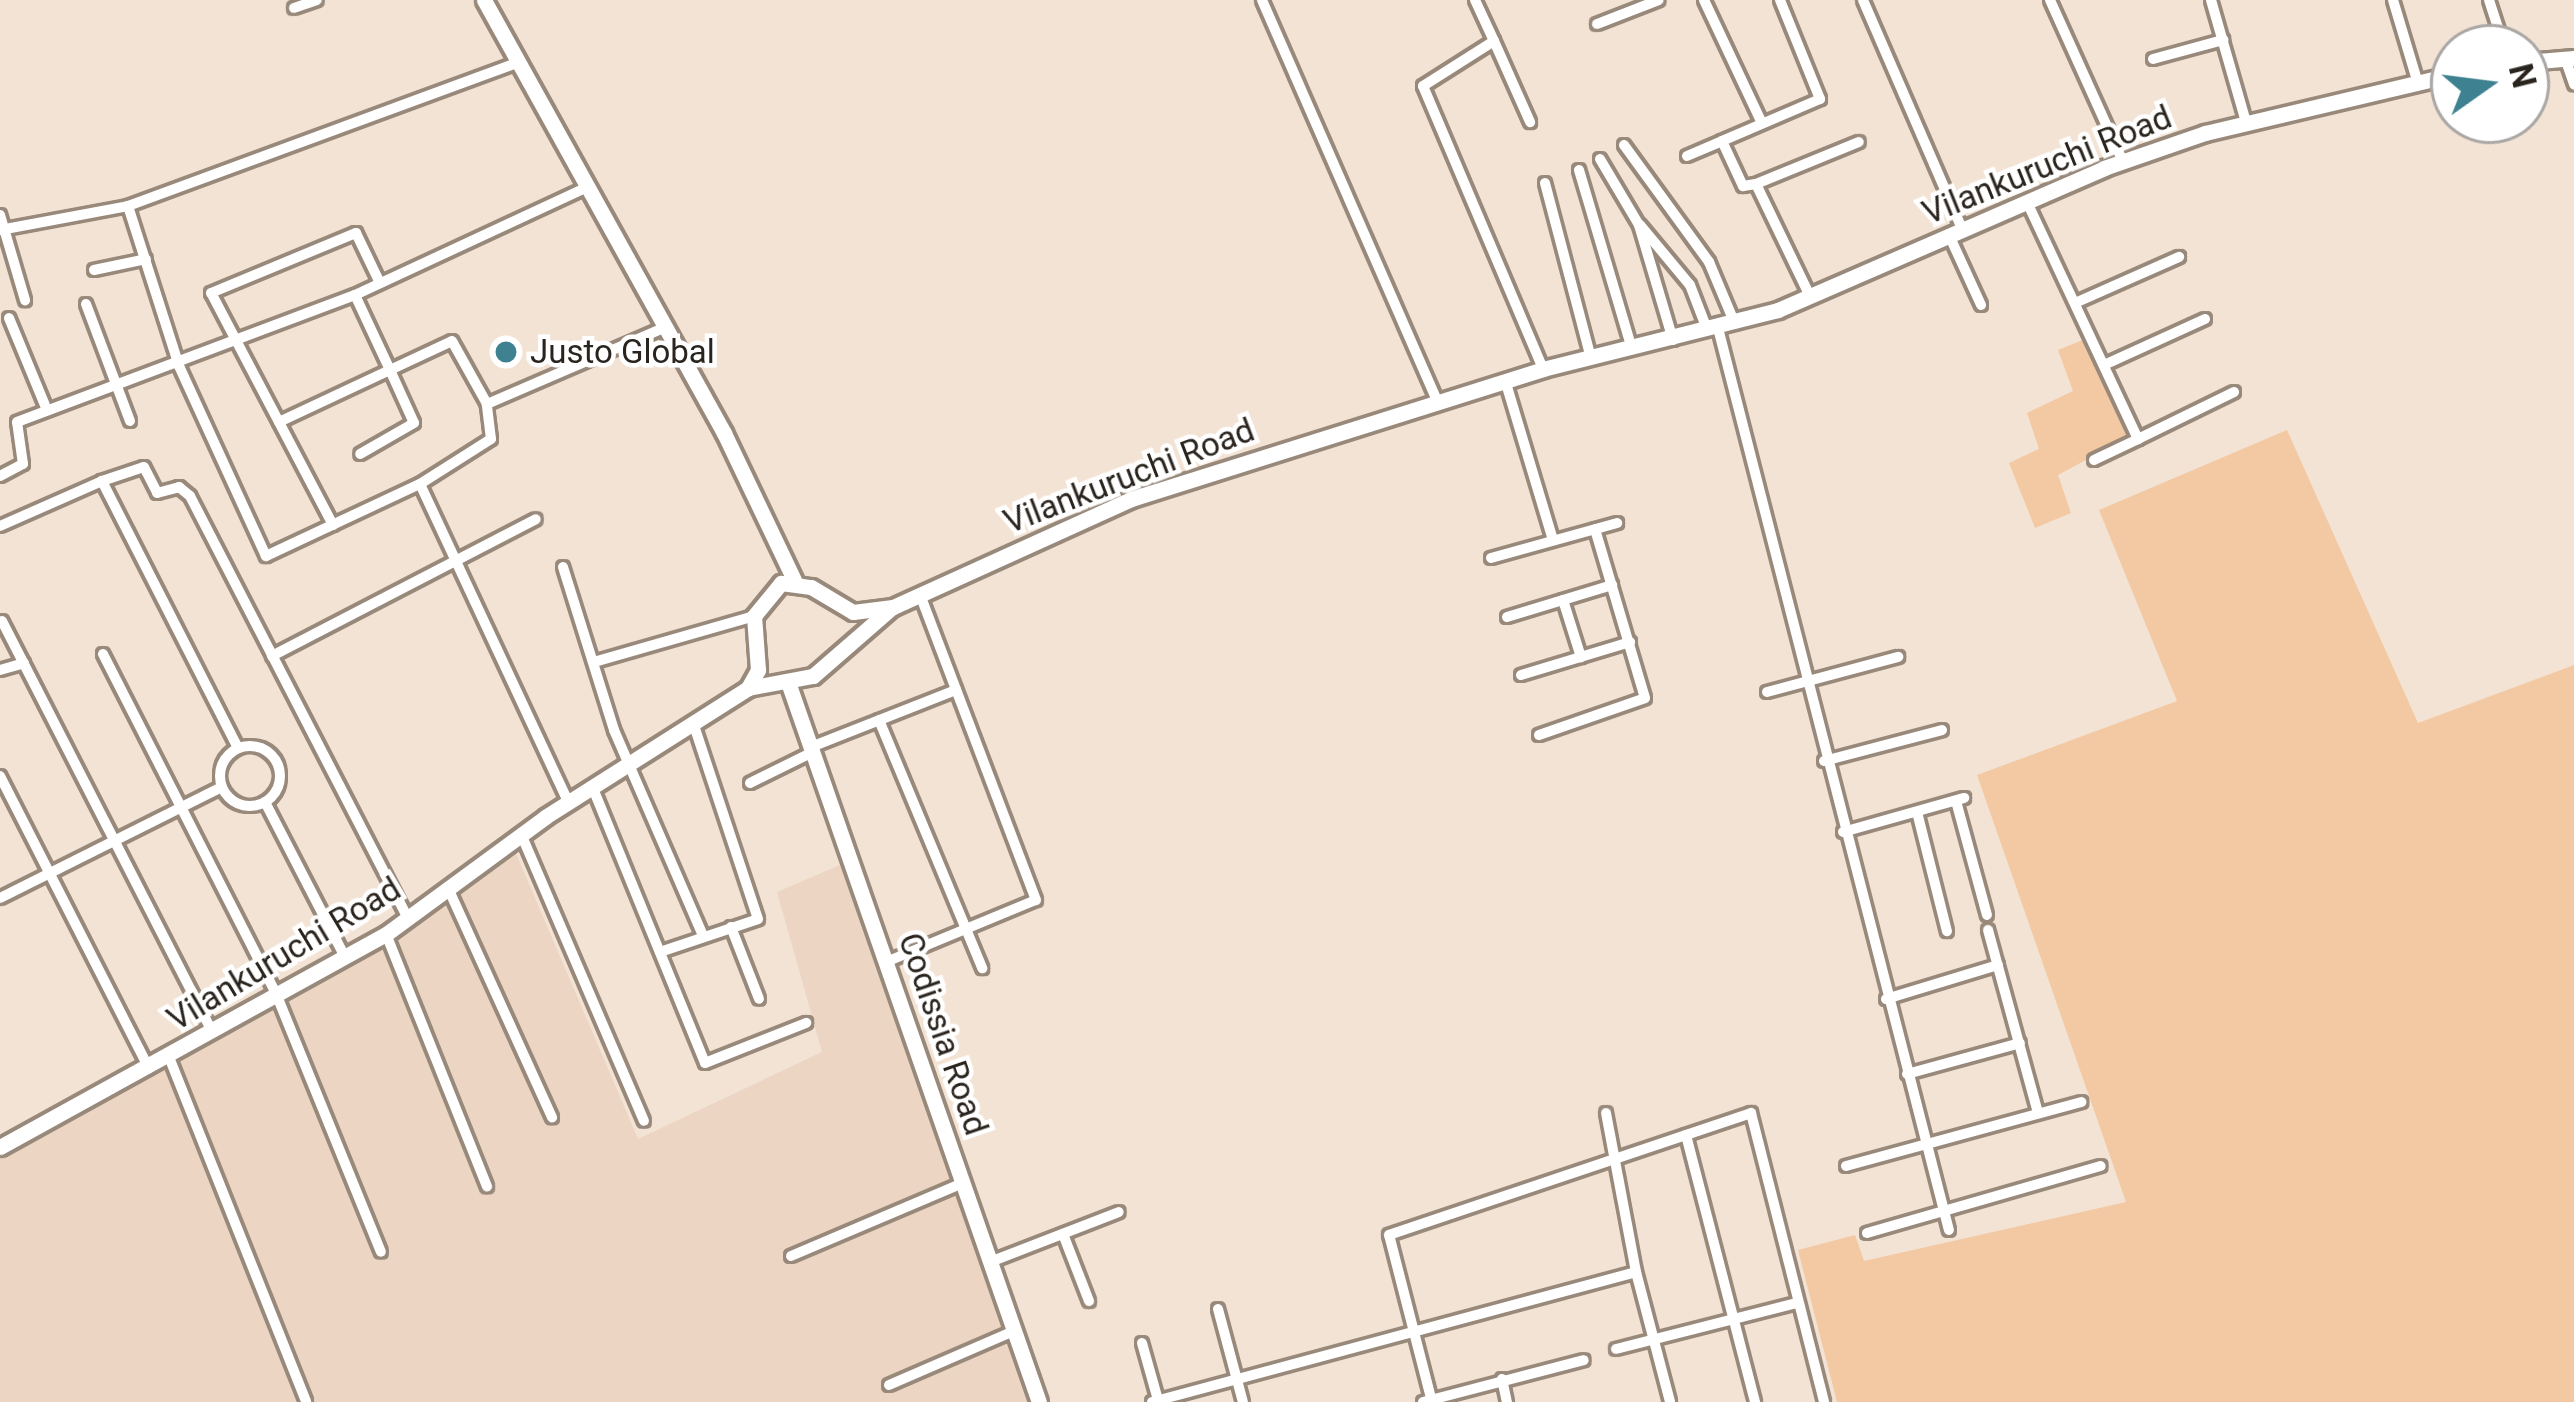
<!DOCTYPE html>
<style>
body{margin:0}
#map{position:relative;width:2574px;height:1402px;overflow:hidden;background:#f3e3d4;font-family:Roboto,sans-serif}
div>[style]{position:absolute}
.built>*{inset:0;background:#ecd5c2}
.green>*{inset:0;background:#f3c9a3}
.roads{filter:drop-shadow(3px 0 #98897b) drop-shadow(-3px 0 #98897b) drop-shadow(0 3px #98897b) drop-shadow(0 -3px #98897b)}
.street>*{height:10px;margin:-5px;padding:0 5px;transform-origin:5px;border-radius:5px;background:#fff}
.street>.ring{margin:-5px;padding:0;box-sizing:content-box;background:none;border:10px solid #fff;border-radius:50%}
.secondary>*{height:15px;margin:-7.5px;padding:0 7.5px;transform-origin:7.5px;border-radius:7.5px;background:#fff}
.dots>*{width:33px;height:33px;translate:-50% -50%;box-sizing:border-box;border:6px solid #fff;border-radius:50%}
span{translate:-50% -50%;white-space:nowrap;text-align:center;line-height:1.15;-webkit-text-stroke:9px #fff;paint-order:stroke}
.street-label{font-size:33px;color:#2a241e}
.poi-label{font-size:33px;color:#2a241e}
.left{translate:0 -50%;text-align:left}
.north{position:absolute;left:2430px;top:24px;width:120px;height:120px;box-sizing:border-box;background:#fff;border:3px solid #aaa7a5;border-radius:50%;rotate:76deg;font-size:33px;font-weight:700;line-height:48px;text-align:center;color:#2a241e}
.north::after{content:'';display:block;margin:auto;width:42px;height:54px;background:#3e8291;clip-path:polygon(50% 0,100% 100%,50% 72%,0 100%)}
</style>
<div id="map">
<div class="built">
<i style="clip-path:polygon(515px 851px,638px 1139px,822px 1052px,777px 892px,840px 865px,1032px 1402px,0 1402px,0 1153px,374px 948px)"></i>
</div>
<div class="green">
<i style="clip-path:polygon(2085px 339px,2131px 436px,2058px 475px,2071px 513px,2035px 528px,2009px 463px,2039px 449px,2027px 413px,2073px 391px,2058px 350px)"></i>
<i style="clip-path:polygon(2287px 430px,2418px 723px,2574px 665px,2574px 1402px,1837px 1402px,1798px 1250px,1855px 1235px,1864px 1261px,2126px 1202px,1977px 775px,2177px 701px,2099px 510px)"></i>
</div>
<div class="roads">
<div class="street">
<i style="left:1262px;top:0;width:437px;rotate:66.4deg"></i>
<i style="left:1475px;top:0;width:45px;rotate:65.1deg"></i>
<i style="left:1494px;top:41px;width:84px;rotate:147.6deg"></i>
<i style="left:1423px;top:86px;width:307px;rotate:67deg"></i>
<i style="left:1704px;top:0;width:136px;rotate:64.8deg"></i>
<i style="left:1780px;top:0;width:107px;rotate:68deg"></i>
<i style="left:1820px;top:99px;width:107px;rotate:156.8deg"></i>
<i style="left:1722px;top:141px;width:50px;rotate:65deg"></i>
<i style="left:1743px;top:186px;width:13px;rotate:-9deg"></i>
<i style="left:1756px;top:184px;width:124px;rotate:64.3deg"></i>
<i style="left:1863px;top:0;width:249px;rotate:66.6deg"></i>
<i style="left:2050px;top:0;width:178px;rotate:65.7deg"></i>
<i style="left:2211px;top:0;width:127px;rotate:74deg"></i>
<i style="left:2393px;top:0;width:84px;rotate:73.3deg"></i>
<i style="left:2489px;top:0;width:39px;rotate:72deg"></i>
<i style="left:2501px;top:37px;width:21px;rotate:31deg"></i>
<i style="left:294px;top:8px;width:24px;rotate:-19deg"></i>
<i style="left:1597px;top:24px;width:66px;rotate:-21.2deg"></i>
<i style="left:1494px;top:41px;width:89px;rotate:66deg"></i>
<i style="left:2565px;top:58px;width:28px;rotate:71deg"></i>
<i style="left:2153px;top:59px;width:73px;rotate:-15.2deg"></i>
<i style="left:514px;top:64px;width:411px;rotate:159.8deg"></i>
<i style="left:128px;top:206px;width:168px;rotate:72.3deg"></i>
<i style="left:179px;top:366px;width:209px;rotate:65.4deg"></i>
<i style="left:266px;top:556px;width:170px;rotate:-25.1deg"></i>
<i style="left:420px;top:484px;width:84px;rotate:-32.4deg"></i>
<i style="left:491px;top:439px;width:35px;rotate:-97deg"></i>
<i style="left:487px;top:404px;width:195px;rotate:-23.3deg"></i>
<i style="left:1624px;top:145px;width:145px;rotate:54deg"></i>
<i style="left:1709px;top:262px;width:67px;rotate:67.2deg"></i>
<i style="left:1687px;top:156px;width:38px;rotate:-23deg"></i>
<i style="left:1600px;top:159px;width:77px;rotate:59.4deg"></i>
<i style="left:1639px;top:225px;width:120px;rotate:73.5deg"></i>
<i style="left:1579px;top:170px;width:187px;rotate:73.5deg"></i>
<i style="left:1545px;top:183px;width:181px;rotate:75.3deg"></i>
<i style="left:1756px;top:184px;width:111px;rotate:-22.2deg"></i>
<i style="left:2027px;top:202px;width:262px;rotate:64.9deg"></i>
<i style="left:2138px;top:439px;width:107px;rotate:-26.1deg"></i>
<i style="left:0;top:215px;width:89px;rotate:73.6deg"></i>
<i style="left:1640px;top:225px;width:78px;rotate:50.2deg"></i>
<i style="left:1690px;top:285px;width:47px;rotate:68.9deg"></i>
<i style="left:0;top:230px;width:130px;rotate:-10.6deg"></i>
<i style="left:1949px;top:235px;width:77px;rotate:65.4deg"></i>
<i style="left:94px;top:270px;width:53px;rotate:-11.9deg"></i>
<i style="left:355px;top:295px;width:83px;rotate:65deg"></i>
<i style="left:390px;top:370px;width:68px;rotate:-25.1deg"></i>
<i style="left:452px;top:341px;width:72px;rotate:60.9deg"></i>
<i style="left:2075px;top:303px;width:114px;rotate:-23.9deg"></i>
<i style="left:86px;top:304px;width:125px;rotate:69.4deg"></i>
<i style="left:9px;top:318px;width:100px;rotate:67.6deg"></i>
<i style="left:1718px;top:328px;width:931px;rotate:75.64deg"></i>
<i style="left:2104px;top:365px;width:111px;rotate:-24.5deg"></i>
<i style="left:1505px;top:380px;width:167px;rotate:73.3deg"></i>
<i style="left:279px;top:422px;width:123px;rotate:-25.1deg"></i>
<i style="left:390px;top:370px;width:58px;rotate:65.6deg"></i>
<i style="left:414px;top:423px;width:62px;rotate:150.1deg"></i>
<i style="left:2094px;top:460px;width:49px;rotate:-25.5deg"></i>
<i style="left:0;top:476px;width:26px;rotate:-28deg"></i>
<i style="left:23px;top:464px;width:42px;rotate:-98.1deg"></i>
<i style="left:17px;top:422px;width:361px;rotate:-20.6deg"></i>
<i style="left:355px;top:295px;width:251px;rotate:-24.9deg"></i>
<i style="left:420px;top:484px;width:351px;rotate:65deg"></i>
<i style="left:333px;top:525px;width:262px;rotate:-117.7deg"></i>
<i style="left:211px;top:293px;width:157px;rotate:-22.5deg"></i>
<i style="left:356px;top:233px;width:55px;rotate:64.4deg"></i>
<i style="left:0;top:526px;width:111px;rotate:-23.8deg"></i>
<i style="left:1491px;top:558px;width:131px;rotate:-15.5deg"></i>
<i style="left:563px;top:567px;width:171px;rotate:72.6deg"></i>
<i style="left:614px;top:730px;width:224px;rotate:66.6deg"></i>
<i style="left:1563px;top:600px;width:60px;rotate:72.5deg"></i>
<i style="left:1507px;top:617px;width:110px;rotate:-16.9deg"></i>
<i style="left:2px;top:621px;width:462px;rotate:62.9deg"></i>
<i style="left:103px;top:654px;width:384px;rotate:63deg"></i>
<i style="left:277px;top:996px;width:276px;rotate:67.9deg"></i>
<i style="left:272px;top:656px;width:297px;rotate:-27.4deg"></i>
<i style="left:594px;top:662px;width:166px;rotate:-16deg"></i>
<i style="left:0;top:670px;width:25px;rotate:-16deg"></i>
<i style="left:1521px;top:675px;width:114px;rotate:-16.8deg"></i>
<i style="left:1767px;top:692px;width:136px;rotate:-15deg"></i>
<i style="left:879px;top:720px;width:269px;rotate:67.4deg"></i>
<i style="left:1539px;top:735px;width:112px;rotate:-19.2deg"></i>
<i style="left:1645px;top:698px;width:176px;rotate:-106.5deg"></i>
<i class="ring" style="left:220px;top:746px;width:50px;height:50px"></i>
<i style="left:811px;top:747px;width:156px;rotate:-21.5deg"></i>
<i style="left:238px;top:748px;width:300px;rotate:-117deg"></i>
<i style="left:102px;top:481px;width:44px;rotate:-18.4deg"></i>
<i style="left:144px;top:467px;width:29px;rotate:63deg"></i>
<i style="left:157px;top:493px;width:23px;rotate:-15deg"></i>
<i style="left:179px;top:487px;width:14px;rotate:39deg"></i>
<i style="left:190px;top:496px;width:475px;rotate:62.7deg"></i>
<i style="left:1824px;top:761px;width:122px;rotate:-14.7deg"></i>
<i style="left:0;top:776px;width:328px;rotate:63deg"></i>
<i style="left:750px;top:783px;width:70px;rotate:-26.2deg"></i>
<i style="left:592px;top:786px;width:299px;rotate:67.8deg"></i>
<i style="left:705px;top:1063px;width:109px;rotate:-21.6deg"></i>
<i style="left:1956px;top:801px;width:118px;rotate:74.8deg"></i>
<i style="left:265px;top:802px;width:174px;rotate:62.7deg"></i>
<i style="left:1917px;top:812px;width:123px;rotate:75.9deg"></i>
<i style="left:1843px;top:832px;width:126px;rotate:-15.7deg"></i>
<i style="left:521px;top:834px;width:312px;rotate:66.8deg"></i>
<i style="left:448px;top:888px;width:252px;rotate:65.6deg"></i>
<i style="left:0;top:898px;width:248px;rotate:-26.6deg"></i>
<i style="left:731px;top:927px;width:77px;rotate:68.7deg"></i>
<i style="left:1988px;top:930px;width:190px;rotate:74.7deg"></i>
<i style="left:386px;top:934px;width:272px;rotate:68.2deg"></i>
<i style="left:660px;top:952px;width:103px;rotate:-18.6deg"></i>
<i style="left:758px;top:919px;width:206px;rotate:-108.3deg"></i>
<i style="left:886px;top:962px;width:162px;rotate:-22.5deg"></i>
<i style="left:1036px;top:900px;width:326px;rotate:-110.8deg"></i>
<i style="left:1886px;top:999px;width:117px;rotate:-16.9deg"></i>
<i style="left:169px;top:1057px;width:371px;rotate:68.3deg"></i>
<i style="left:1907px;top:1074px;width:117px;rotate:-15.3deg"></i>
<i style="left:1606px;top:1113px;width:162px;rotate:79.3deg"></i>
<i style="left:1686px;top:1135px;width:276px;rotate:75.5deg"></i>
<i style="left:1846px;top:1166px;width:244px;rotate:-15.2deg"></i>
<i style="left:1867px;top:1233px;width:243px;rotate:-16deg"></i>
<i style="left:1063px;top:1234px;width:72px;rotate:68.8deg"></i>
<i style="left:791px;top:1256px;width:187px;rotate:-23deg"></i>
<i style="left:990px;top:1262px;width:138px;rotate:-21.2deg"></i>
<i style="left:1218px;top:1309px;width:96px;rotate:75deg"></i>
<i style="left:1142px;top:1343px;width:59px;rotate:74.3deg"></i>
<i style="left:1616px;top:1349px;width:187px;rotate:-14.3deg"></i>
<i style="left:1502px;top:1379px;width:24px;rotate:78deg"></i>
<i style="left:889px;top:1385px;width:136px;rotate:-23.4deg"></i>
<i style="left:1152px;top:1402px;width:501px;rotate:-15.03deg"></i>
<i style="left:1636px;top:1272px;width:134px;rotate:75.3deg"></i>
<i style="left:1423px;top:1402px;width:166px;rotate:-14.6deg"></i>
<i style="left:1432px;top:1402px;width:172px;rotate:-104.4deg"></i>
<i style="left:1389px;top:1235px;width:382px;rotate:-18.6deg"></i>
<i style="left:1751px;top:1113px;width:298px;rotate:75.8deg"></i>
</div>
<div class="secondary">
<i style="left:484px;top:0;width:495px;rotate:61deg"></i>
<i style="left:724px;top:433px;width:163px;rotate:64.5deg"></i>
<i style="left:2526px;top:62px;width:48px;rotate:-4.8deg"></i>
<i style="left:789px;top:685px;width:759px;rotate:70.78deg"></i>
<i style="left:748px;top:688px;width:66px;rotate:-10.5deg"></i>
<i style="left:813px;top:676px;width:102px;rotate:-41deg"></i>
<i style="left:0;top:1147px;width:441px;rotate:-28.9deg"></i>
<i style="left:386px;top:934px;width:197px;rotate:-36.3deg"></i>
<i style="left:545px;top:817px;width:241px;rotate:-32.4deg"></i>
<i style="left:748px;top:688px;width:21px;rotate:-61deg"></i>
<i style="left:758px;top:670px;width:54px;rotate:-94.2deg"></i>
<i style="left:754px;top:616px;width:43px;rotate:-50.7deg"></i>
<i style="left:781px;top:583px;width:30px;rotate:8deg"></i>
<i style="left:811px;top:587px;width:49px;rotate:30.8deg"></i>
<i style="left:853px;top:612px;width:40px;rotate:-7.1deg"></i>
<i style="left:893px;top:607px;width:261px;rotate:-24.4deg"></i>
<i style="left:1131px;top:499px;width:432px;rotate:-17.5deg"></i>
<i style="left:1543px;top:369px;width:242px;rotate:-14.1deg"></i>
<i style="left:1778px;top:310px;width:356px;rotate:-23.5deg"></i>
<i style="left:2104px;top:168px;width:107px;rotate:-19.1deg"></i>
<i style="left:2205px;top:133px;width:256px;rotate:-13.3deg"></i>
</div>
</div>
<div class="dots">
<i style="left:506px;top:352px;background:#3e8291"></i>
</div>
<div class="street-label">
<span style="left:2047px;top:165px;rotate:-22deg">Vilankuruchi Road</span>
<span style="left:1129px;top:476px;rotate:-21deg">Vilankuruchi Road</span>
<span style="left:284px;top:954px;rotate:-31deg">Vilankuruchi Road</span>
<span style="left:943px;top:1034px;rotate:71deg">Codissia Road</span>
</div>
<div class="poi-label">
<span class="left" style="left:530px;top:352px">Justo Global</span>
</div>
<div class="north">N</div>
</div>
